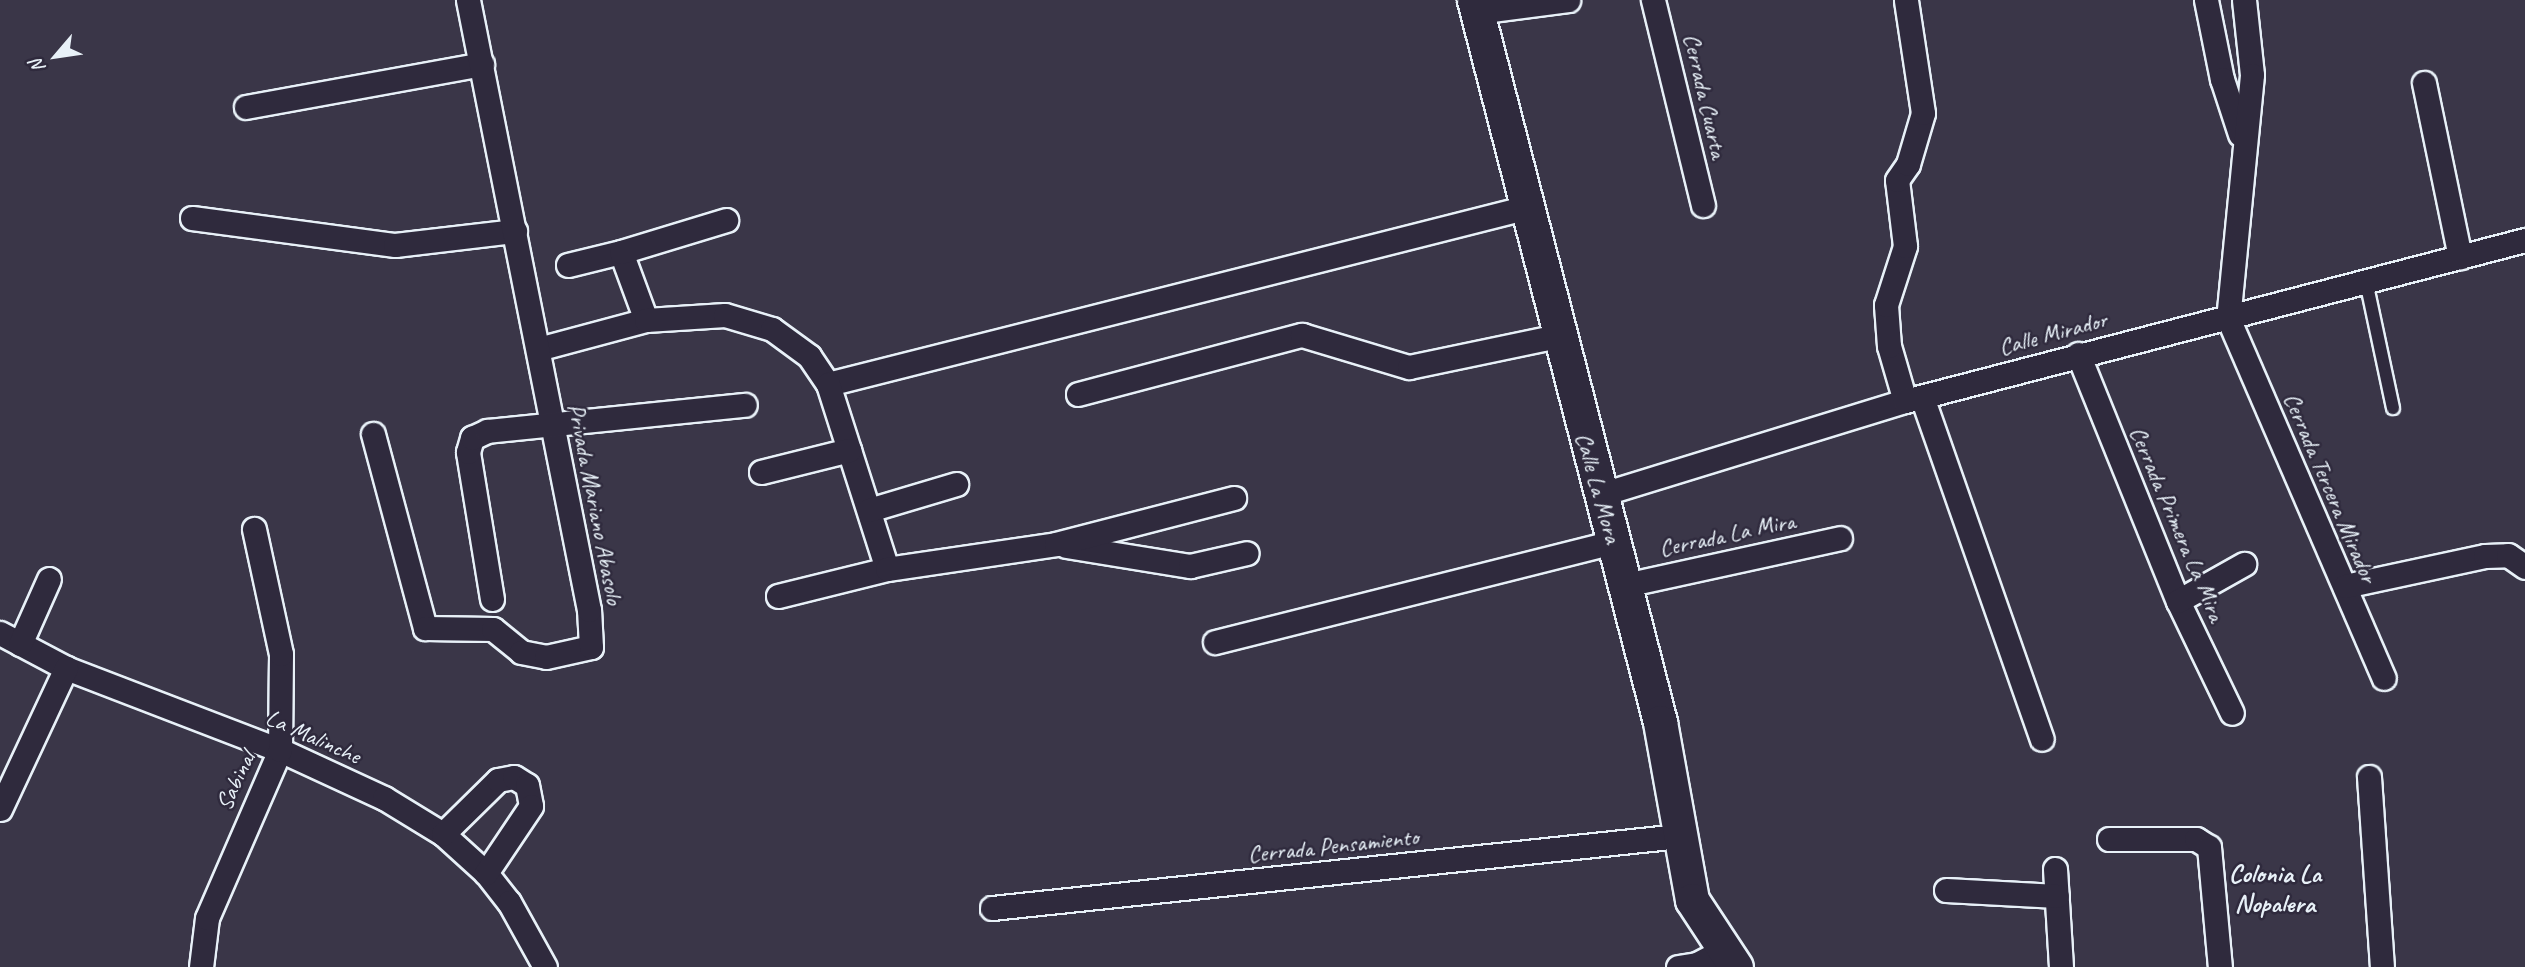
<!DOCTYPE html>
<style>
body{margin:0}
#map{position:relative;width:2525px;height:967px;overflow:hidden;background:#3a3648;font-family:Caveat,sans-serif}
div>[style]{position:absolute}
.roads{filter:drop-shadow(2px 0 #e8f1f8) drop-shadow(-2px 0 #e8f1f8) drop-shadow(0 2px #e8f1f8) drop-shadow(0 -2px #e8f1f8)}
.lane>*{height:12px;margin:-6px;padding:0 6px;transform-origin:6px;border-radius:6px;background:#2f2a3d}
.street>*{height:23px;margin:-11.5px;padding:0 11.5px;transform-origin:11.5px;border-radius:11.5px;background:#2f2a3d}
.secondary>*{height:33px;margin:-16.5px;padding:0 16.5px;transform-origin:16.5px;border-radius:16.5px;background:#2f2a3d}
span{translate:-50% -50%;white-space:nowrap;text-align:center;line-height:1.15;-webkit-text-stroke:5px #2f2a3d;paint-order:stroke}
.street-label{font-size:24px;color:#e8f1f8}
.neighbourhood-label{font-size:26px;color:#e8f1f8;font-weight:700}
.north{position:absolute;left:21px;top:21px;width:70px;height:70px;-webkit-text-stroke:5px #2f2a3d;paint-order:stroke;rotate:241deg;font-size:19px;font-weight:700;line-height:28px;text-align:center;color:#e8f1f8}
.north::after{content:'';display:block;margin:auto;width:24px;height:32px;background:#e8f1f8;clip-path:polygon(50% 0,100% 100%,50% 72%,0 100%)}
</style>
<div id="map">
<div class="roads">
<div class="lane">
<i style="left:2366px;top:281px;width:130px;rotate:78deg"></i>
</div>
<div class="street">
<i style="left:1653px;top:0;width:211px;rotate:76.3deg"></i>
<i style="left:2206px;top:0;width:81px;rotate:78.6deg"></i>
<i style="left:2222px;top:79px;width:58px;rotate:71.9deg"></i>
<i style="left:2244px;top:0;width:75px;rotate:83.9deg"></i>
<i style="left:2252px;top:75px;width:244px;rotate:95.6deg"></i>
<i style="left:2228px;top:318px;width:392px;rotate:66.6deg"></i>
<i style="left:1476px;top:12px;width:93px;rotate:-7.4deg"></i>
<i style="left:2424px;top:83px;width:178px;rotate:78.3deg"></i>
<i style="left:246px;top:107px;width:240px;rotate:-10.3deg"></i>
<i style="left:192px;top:218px;width:205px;rotate:7.6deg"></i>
<i style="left:395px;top:245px;width:121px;rotate:-6.7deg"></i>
<i style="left:568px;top:265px;width:55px;rotate:-13.8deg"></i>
<i style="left:646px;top:320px;width:72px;rotate:-110.2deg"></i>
<i style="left:621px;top:252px;width:110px;rotate:-16.9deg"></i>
<i style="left:538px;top:349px;width:112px;rotate:-15deg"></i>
<i style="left:646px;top:320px;width:79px;rotate:-3.6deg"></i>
<i style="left:725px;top:315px;width:49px;rotate:16.6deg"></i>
<i style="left:772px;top:329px;width:46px;rotate:36.1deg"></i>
<i style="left:809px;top:356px;width:34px;rotate:56deg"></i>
<i style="left:828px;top:384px;width:722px;rotate:-14.19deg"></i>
<i style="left:2078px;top:354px;width:266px;rotate:68deg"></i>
<i style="left:2178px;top:601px;width:124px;rotate:64.3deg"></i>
<i style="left:828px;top:384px;width:194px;rotate:72.3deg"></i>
<i style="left:1078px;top:394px;width:232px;rotate:-14.8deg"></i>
<i style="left:1302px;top:335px;width:112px;rotate:16.7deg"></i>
<i style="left:1409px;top:367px;width:151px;rotate:-11.8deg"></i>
<i style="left:1922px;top:397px;width:362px;rotate:70.7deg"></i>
<i style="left:1905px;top:401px;width:57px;rotate:-106.2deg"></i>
<i style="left:1889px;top:346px;width:41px;rotate:-94.2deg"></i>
<i style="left:1886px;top:305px;width:62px;rotate:-72.1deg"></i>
<i style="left:1905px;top:246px;width:66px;rotate:-96.9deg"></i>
<i style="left:1897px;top:180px;width:19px;rotate:-55deg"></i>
<i style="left:1908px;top:164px;width:53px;rotate:-73.6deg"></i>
<i style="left:1923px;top:113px;width:114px;rotate:-98.6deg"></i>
<i style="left:373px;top:434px;width:201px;rotate:75deg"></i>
<i style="left:425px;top:628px;width:68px;rotate:0.8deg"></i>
<i style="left:493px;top:629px;width:36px;rotate:39deg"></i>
<i style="left:521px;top:652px;width:25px;rotate:11deg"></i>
<i style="left:546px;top:657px;width:46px;rotate:-12.5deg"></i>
<i style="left:591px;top:647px;width:37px;rotate:-93deg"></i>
<i style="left:589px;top:610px;width:622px;rotate:-101.22deg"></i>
<i style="left:761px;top:472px;width:91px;rotate:-14deg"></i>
<i style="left:1599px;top:495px;width:320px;rotate:-17.1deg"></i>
<i style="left:1905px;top:401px;width:641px;rotate:-14.56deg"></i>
<i style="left:869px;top:510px;width:91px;rotate:-16.6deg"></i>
<i style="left:1066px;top:546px;width:126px;rotate:9.2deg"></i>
<i style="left:1190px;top:566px;width:58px;rotate:-12.8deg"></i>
<i style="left:1625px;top:585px;width:220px;rotate:-12.3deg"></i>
<i style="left:2345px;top:586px;width:143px;rotate:-12.1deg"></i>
<i style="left:2485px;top:556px;width:23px;rotate:-2deg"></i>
<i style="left:2508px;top:555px;width:21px;rotate:35deg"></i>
<i style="left:778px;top:596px;width:112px;rotate:-13.9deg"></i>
<i style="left:887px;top:569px;width:171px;rotate:-8.4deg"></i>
<i style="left:1056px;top:544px;width:184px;rotate:-14.5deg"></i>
<i style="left:492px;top:599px;width:149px;rotate:-99.3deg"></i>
<i style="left:468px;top:452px;width:15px;rotate:-74deg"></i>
<i style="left:472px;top:438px;width:17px;rotate:-25deg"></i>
<i style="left:487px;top:431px;width:259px;rotate:-5.8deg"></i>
<i style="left:2178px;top:601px;width:76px;rotate:-29.3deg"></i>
<i style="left:0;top:633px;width:75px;rotate:27.9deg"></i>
<i style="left:66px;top:668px;width:229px;rotate:21deg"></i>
<i style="left:280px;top:750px;width:115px;rotate:24.8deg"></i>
<i style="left:384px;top:798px;width:69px;rotate:31.4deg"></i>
<i style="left:443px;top:834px;width:58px;rotate:42.2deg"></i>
<i style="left:486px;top:873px;width:37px;rotate:52deg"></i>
<i style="left:509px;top:902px;width:74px;rotate:61deg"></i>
<i style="left:1215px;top:642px;width:411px;rotate:-14.1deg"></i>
<i style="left:20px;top:644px;width:71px;rotate:-66deg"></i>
<i style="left:2369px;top:777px;width:190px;rotate:86.1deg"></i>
<i style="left:0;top:809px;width:156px;rotate:-64.9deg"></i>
<i style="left:443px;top:834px;width:77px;rotate:-44.5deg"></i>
<i style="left:498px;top:780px;width:16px;rotate:-11deg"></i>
<i style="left:514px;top:777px;width:15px;rotate:32deg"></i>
<i style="left:527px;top:785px;width:21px;rotate:79deg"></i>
<i style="left:531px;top:806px;width:81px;rotate:123.9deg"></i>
<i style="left:2109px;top:839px;width:87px"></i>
<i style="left:2196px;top:839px;width:15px;rotate:32deg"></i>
<i style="left:2209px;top:847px;width:121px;rotate:84.8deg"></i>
<i style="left:2055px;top:869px;width:98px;rotate:86.5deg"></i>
<i style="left:1946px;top:890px;width:111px;rotate:3.1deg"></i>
<i style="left:992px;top:908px;width:691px;rotate:-5.98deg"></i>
<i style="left:201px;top:967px;width:49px;rotate:-83deg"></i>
<i style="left:207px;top:918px;width:183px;rotate:-66.5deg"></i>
<i style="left:280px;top:750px;width:96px;rotate:-89.4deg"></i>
<i style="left:281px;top:654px;width:128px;rotate:-102.2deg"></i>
<i style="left:1678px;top:967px;width:19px;rotate:-9deg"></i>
<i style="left:1697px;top:964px;width:34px;rotate:-28deg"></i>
</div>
<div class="secondary">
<i style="left:1474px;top:0;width:746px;rotate:75.55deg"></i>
<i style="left:1660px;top:722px;width:181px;rotate:79.8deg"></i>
<i style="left:1692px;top:900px;width:80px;rotate:56.7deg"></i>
</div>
</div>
<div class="street-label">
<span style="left:1705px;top:96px;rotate:77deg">Cerrada Cuarta</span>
<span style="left:2053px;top:334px;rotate:-15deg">Calle Mirador</span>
<span style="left:1598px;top:488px;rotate:74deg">Calle La Mora</span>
<span style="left:2330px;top:488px;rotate:67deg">Cerrada Tercera Mirador</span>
<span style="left:595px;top:504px;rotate:79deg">Privada Mariano Abasolo</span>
<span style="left:2177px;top:524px;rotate:67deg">Cerrada Primera La Mira</span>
<span style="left:1727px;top:535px;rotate:-12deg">Cerrada La Mira</span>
<span style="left:313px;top:737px;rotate:24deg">La Malinche</span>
<span style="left:236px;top:781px;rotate:-65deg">Sabinal</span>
<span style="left:1333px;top:846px;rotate:-6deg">Cerrada Pensamiento</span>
</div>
<div class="neighbourhood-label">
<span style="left:2275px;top:889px">Colonia La<br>Nopalera</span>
</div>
<div class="north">N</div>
</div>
